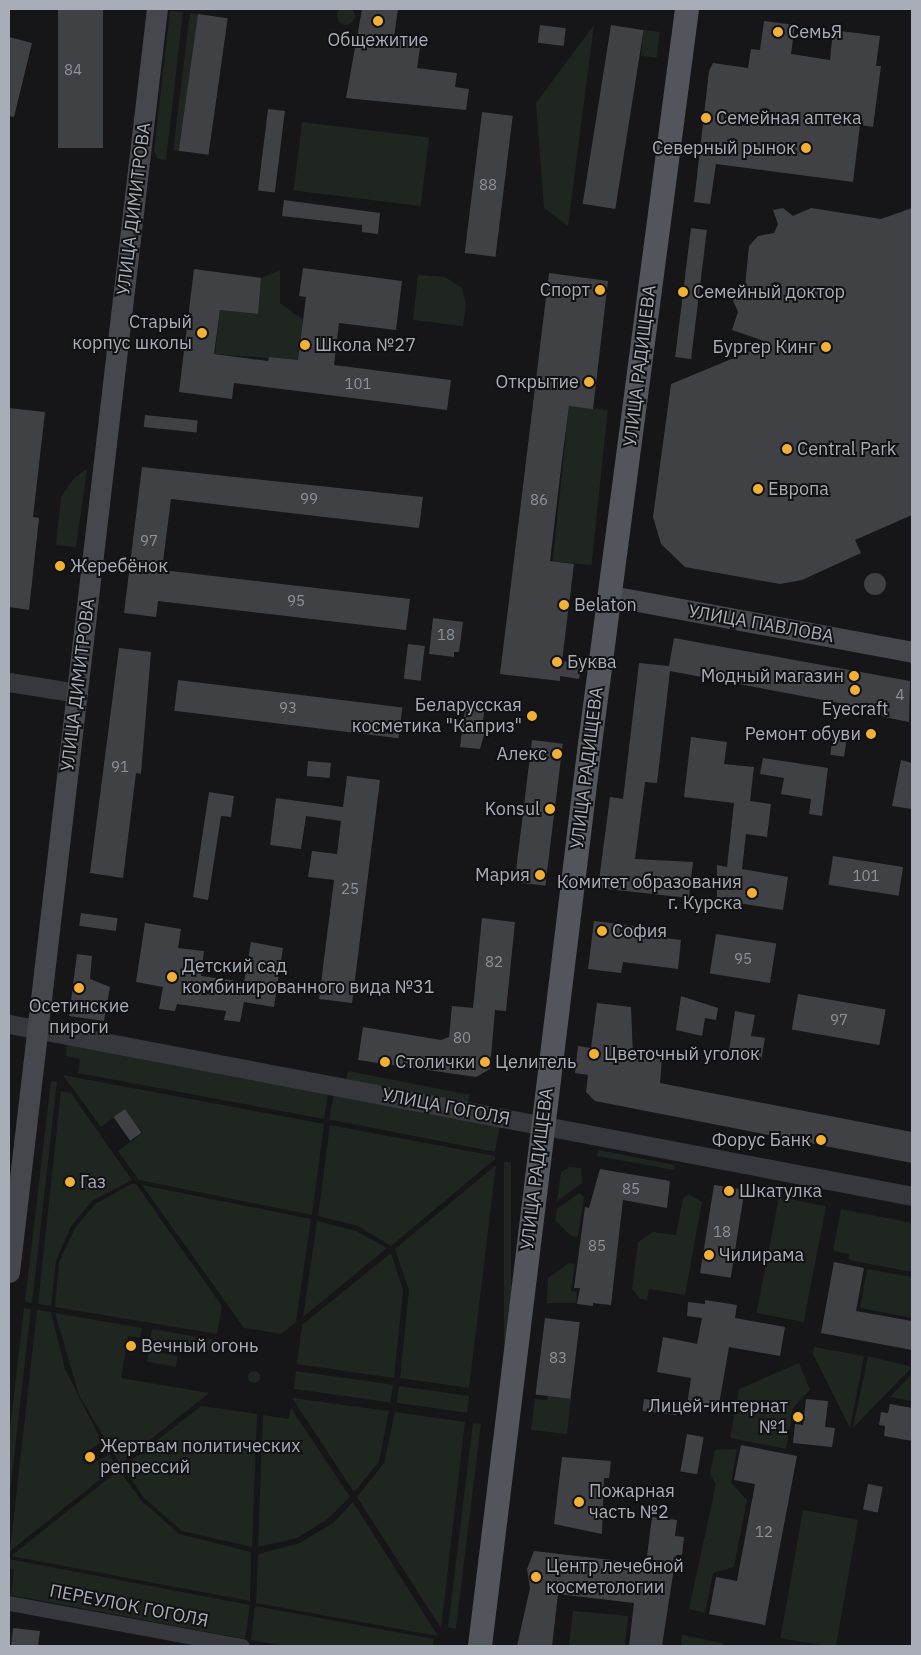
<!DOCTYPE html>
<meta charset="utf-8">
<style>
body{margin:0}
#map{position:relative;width:921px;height:1655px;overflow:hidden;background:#161618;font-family:"IBM Plex Sans",sans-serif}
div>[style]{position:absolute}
.green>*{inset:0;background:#1e261f;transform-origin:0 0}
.round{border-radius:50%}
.building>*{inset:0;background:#404145;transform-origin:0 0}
.minor>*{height:15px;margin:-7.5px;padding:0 7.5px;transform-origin:7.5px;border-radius:7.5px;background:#37383d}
.tertiary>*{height:19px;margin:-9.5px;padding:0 9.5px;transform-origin:9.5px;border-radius:9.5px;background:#37383d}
.secondary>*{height:21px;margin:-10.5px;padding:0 10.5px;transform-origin:10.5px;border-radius:10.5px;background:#45474d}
.primary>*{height:24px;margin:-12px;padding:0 12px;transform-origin:12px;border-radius:12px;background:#53555c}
.dots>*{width:14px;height:14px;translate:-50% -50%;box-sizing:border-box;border:2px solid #111113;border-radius:50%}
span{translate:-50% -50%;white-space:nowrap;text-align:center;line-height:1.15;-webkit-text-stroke:4px #111113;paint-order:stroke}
.number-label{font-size:15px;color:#8e929b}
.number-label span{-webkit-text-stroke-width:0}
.poi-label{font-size:18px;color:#a8adb8}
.left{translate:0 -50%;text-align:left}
.right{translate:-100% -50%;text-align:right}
.street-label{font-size:18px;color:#a8adb8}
.frame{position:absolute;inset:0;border:10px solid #a8adb8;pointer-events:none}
</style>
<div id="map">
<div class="green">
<i class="round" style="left:337px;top:7px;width:18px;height:18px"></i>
<i style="clip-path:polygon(170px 11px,183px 12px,166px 160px,158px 159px,154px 151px)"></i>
<i style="left:190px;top:13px;width:8px;height:138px;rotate:7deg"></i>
<i style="clip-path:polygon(594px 25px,568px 226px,544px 208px,536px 103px)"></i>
<i style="left:644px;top:30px;width:16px;height:26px;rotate:7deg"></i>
<i style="left:302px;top:122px;width:128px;height:69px;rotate:7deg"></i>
<i style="clip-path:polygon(280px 270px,280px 303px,303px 320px,298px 360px,215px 354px,220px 310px,257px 314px,261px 278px)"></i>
<i style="clip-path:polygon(418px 275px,445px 277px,462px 288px,466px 305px,463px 326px,413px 320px)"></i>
<i style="left:569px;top:406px;width:39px;height:156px;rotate:6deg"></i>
<i style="clip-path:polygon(87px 469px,76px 547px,56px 545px,61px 497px,74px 478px)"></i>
<i style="clip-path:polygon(67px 1042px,328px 1093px,324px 1119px,78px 1073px,80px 1059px,66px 1056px)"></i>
<i style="left:348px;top:1071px;width:124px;height:9px;rotate:11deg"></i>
<i style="clip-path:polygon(63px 1075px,324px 1124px,312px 1215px,139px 1180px,118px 1151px,143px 1133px,125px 1109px,101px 1127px)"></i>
<i style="clip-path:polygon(51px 1081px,57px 1082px,32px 1303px,25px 1302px)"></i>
<i style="clip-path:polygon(61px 1091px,71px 1093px,132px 1180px,92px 1201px,71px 1226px,56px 1261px,51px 1306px,38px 1304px)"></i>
<i style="left:334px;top:1094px;width:169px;height:26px;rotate:11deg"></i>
<i style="clip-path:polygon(330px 1125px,495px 1156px,495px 1159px,391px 1246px,358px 1226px,318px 1216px)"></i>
<i style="clip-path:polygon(598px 1150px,675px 1165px,674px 1170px,597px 1156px)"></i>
<i style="left:504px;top:1162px;width:7px;height:229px"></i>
<i style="clip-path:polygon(496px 1165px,469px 1388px,400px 1378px,409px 1290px,395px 1249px)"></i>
<i style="clip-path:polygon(569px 1167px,581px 1168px,582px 1183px,557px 1201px,561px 1172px)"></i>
<i style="clip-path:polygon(131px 1184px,136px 1184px,222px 1306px,217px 1334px,55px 1307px,59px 1262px,75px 1228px,95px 1204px)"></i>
<i style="clip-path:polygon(142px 1185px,311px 1219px,296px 1322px,281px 1334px,244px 1328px)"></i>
<i style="clip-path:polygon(579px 1193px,584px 1197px,578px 1237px,571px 1236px,555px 1220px,557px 1209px)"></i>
<i style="clip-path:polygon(688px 1194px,702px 1202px,685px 1295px,649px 1289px,647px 1300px,640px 1299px,632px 1289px,638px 1242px,653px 1232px,676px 1235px,683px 1199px)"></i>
<i style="left:779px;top:1197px;width:48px;height:118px;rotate:11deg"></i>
<i style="clip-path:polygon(841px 1209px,912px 1223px,912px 1272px,849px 1260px,850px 1254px,833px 1251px)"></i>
<i style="clip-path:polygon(317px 1221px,356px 1231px,387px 1248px,303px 1317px)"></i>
<i style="clip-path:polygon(391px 1253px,403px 1290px,394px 1378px,297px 1364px,302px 1325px)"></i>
<i style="clip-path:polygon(569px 1263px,575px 1264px,571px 1291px,577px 1292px,576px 1303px,547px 1303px,548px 1278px)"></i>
<i style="clip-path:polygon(867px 1269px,912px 1277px,912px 1318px,860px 1308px)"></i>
<i style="clip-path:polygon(24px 1308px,31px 1309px,9px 1502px,9px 1437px)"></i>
<i style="clip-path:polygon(37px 1310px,51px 1312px,65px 1369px,102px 1442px,83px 1454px,90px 1465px,109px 1454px,117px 1466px,10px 1551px)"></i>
<i style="clip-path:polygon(55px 1313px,142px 1328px,140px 1338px,128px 1336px,121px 1378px,209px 1393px,120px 1464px,79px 1395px)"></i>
<i style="left:152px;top:1329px;width:68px;height:11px;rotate:10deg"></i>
<i style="clip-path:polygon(814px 1347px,864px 1356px,850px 1428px,813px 1354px)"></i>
<i style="left:149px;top:1351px;width:29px;height:11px;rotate:10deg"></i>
<i style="clip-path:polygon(868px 1356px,912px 1367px,853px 1428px)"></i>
<i style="clip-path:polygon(799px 1363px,810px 1390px,793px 1408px,786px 1449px,730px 1438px,739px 1389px)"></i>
<i style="left:296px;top:1371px;width:98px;height:18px;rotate:8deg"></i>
<i class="round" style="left:248px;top:1371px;width:12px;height:12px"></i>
<i style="clip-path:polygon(912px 1374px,912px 1401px,890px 1397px)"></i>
<i style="left:399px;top:1386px;width:71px;height:17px;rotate:8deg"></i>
<i style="clip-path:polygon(548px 1395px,571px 1398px,567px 1434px,531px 1430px,535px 1399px,547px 1400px)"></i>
<i style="clip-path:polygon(292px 1398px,389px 1411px,379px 1462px,354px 1492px)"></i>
<i style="clip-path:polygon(201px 1406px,257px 1414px,252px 1547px,182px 1531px,144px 1498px,123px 1467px)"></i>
<i style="clip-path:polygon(291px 1408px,350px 1497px,329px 1518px,297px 1538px,258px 1547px,263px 1415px,289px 1419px)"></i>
<i style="clip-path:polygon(395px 1412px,465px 1422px,441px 1628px,357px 1497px,384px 1463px)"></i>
<i style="left:473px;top:1423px;width:8px;height:206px;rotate:7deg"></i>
<i style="clip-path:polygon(737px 1449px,731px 1483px,747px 1500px,734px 1567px,713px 1573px,705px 1613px,689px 1609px,716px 1484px,710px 1474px,715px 1450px)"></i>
<i style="clip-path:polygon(119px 1470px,141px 1500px,179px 1534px,251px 1552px,250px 1601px,11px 1556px)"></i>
<i style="clip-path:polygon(353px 1502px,417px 1603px,438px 1636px,256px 1603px,258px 1554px,300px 1543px,333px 1523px)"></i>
<i style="left:803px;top:1510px;width:56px;height:130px;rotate:10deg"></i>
<i style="clip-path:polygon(9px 1559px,250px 1605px,245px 1639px,11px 1595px,14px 1569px,9px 1568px)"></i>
<i style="clip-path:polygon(255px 1606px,434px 1639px,433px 1646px,286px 1646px,251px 1640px)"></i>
<i style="clip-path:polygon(573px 1611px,628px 1616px,625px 1646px,569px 1646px)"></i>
<i style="clip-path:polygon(682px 1635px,723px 1643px,723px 1646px,681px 1646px)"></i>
</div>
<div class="building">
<i style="left:58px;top:9px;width:45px;height:139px"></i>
<i style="clip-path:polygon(362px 9px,398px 9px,394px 37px,421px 41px,417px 68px,457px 73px,455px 87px,469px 89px,466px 110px,346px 98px)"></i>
<i style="left:198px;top:14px;width:30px;height:138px;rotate:8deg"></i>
<i style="clip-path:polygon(764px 21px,795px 25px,791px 54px,830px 60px,833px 30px,880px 36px,876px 66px,881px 66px,873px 127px,860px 125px,853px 182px,716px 164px,710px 204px,694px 202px,709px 71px,713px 63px,748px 68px,751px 49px,760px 50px)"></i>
<i style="left:540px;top:25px;width:26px;height:18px;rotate:7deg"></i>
<i style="left:611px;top:25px;width:33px;height:181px;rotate:9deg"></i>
<i style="clip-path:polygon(9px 37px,32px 43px,14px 117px,9px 116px)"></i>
<i style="left:268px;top:109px;width:17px;height:82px;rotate:7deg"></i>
<i style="left:482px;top:112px;width:31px;height:142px;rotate:7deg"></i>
<i style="clip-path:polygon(284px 200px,380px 213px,378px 234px,362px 232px,362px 225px,282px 216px)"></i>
<i style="clip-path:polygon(783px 208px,793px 216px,811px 208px,881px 219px,912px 208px,912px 515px,855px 540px,861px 553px,802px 580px,780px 584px,685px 567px,661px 544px,653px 517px,671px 384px,770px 343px,732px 330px,738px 312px,732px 298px,745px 287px,749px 246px,758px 236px,774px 233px,778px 224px,773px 210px)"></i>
<i style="left:691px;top:228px;width:16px;height:130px;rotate:7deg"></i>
<i style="clip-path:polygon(303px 268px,402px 281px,396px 330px,339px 323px,334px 365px,451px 380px,447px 410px,234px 383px,232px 399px,179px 392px,194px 269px,261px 278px,258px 314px,220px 310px,214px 354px,268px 361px,269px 357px,298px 360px,306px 297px,299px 296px)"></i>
<i style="clip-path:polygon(549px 273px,608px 281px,593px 409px,569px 406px,562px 460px,550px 561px,574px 564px,562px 661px,581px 664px,579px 679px,560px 676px,560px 681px,500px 674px)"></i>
<i style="clip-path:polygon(9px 408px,45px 412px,33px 517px,39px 518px,29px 610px,9px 607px)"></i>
<i style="left:145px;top:415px;width:53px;height:12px;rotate:6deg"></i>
<i style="clip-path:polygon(142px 467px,423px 497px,419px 528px,171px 499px,162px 570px,410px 599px,406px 630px,158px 601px,156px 617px,124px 613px)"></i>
<i class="round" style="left:864px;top:573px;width:22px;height:22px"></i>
<i style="clip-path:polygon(433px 618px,463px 622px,459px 652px,454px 652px,454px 657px,429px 654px)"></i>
<i style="clip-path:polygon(674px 638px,910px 681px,909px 722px,870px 714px,871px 709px,670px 671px,657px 783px,645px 782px,635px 859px,693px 862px,689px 898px,598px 888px,610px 797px,623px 799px,639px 663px,669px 666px)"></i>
<i style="left:408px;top:644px;width:17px;height:35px;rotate:7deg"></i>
<i style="clip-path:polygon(119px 648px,151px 652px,141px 774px,136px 773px,123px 878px,90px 873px)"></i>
<i style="left:178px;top:680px;width:226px;height:31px;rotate:7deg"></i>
<i style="clip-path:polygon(466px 703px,485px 706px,483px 720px,488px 721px,480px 749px,460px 747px)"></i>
<i style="left:833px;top:735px;width:14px;height:20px;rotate:8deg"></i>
<i style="clip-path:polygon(691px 737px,727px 742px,724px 764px,754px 767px,750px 801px,771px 804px,767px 837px,746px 834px,742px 869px,788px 877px,783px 910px,717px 900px,717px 865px,727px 867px,734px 803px,684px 797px)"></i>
<i style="left:532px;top:740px;width:31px;height:143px;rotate:7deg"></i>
<i style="clip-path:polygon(763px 758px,828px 768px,822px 816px,809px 814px,811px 799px,781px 794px,784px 778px,760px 774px)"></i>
<i style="clip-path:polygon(901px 760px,912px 763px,912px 809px,892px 806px)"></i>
<i style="left:308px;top:761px;width:23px;height:15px;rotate:5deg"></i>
<i style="clip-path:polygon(347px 776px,380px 780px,352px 1003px,319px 999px,334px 880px,308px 877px,312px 851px,337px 854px,341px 821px,306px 816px,301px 849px,270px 845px,276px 798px,343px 807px)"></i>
<i style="clip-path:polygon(209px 792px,234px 796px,231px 817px,221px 816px,208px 900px,193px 897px)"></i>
<i style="left:833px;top:856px;width:71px;height:29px;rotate:9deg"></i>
<i style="left:81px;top:913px;width:37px;height:13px;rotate:8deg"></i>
<i style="clip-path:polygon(482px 918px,515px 922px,506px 1011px,495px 1010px,490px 1069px,476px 1077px,358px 1060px,363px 1027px,441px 1040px,449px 1037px,452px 1006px,473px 1008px)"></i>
<i style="clip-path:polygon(594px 921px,634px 926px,633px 934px,681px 940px,678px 969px,623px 962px,621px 973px,588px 969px)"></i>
<i style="clip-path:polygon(145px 923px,181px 929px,178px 948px,204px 951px,201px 976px,244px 982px,251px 942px,283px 948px,274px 1007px,244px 1002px,240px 1022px,224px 1020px,226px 1011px,177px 1004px,175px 1011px,159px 1009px,163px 987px,136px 982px)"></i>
<i style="left:716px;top:934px;width:61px;height:40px;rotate:9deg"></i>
<i style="clip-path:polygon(77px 954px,92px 956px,90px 979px,110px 987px,104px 1021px,69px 1016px)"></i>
<i style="left:798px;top:994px;width:89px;height:36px;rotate:10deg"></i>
<i style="clip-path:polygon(681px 996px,718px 1008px,716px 1020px,705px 1018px,702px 1036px,676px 1030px)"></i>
<i style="clip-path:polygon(597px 1003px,631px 1007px,633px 1056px,662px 1059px,660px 1083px,912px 1132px,912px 1163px,595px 1101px,586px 1092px,588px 1075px,575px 1073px,578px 1046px,591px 1048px)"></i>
<i style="clip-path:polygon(735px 1011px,755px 1015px,751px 1036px,765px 1038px,761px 1061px,729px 1051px)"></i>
<i style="left:125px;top:1109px;width:29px;height:14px;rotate:55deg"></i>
<i style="clip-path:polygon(600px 1169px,670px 1181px,667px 1208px,623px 1200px,611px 1305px,593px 1303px,593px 1306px,577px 1304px,580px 1288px,574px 1288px,585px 1207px,589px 1208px)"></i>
<i style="left:714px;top:1185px;width:31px;height:89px;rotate:9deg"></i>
<i style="clip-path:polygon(834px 1262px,864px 1268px,856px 1311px,912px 1321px,912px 1350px,821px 1333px)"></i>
<i style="clip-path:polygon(705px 1300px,737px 1305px,735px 1318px,785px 1327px,780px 1356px,729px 1347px,718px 1410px,687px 1405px,691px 1378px,657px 1372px,663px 1337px,697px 1344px,702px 1318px,687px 1316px,688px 1302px,705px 1304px)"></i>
<i style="left:545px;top:1318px;width:35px;height:77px;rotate:7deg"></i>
<i style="left:644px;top:1399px;width:34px;height:12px;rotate:7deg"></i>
<i style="clip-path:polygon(806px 1399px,828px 1401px,825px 1427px,835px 1428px,832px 1447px,793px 1443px,795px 1424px,803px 1425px)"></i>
<i style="clip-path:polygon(890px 1404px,912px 1408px,912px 1441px,884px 1436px,885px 1426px,879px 1425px,881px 1412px,888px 1413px)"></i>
<i style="left:687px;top:1434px;width:17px;height:38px;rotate:10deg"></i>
<i style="clip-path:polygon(741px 1445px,797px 1456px,765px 1625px,709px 1614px,716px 1577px,737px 1581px,755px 1484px,734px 1480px)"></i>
<i style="clip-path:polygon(562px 1457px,611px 1461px,609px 1478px,604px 1478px,602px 1534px,554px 1524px)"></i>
<i style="left:868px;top:1484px;width:15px;height:26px;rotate:11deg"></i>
<i style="clip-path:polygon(652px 1517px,677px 1520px,675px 1536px,684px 1537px,682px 1555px,676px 1555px,662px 1646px,629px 1646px,634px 1603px,558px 1594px,552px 1646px,517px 1646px,530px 1588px,527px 1569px,534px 1551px,646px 1564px)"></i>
<i style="clip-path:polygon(13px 1628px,40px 1631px,38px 1646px,11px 1646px)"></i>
</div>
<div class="minor">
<i style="left:9px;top:1603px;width:237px;rotate:10.5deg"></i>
</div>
<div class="tertiary">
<i style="left:9px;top:682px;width:70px;rotate:9.1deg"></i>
<i style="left:9px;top:1024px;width:919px;rotate:10.78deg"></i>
</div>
<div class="secondary">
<i style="left:611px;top:596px;width:306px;rotate:10.5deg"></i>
<i style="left:9px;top:1272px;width:1272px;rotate:-83.32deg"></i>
</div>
<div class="primary">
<i style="left:480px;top:1646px;width:909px;rotate:-83.05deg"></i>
<i style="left:590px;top:744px;width:741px;rotate:-82.48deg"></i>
</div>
<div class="dots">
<i style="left:378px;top:21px;background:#f2b134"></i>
<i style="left:778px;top:32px;background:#f2b134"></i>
<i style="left:706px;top:118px;background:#f2b134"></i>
<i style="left:806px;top:148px;background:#f2b134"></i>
<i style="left:600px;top:290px;background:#f2b134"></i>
<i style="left:683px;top:292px;background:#f2b134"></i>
<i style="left:202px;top:333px;background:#f2b134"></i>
<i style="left:305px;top:345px;background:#f2b134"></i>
<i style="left:826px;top:347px;background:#f2b134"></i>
<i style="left:589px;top:382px;background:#f2b134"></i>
<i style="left:787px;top:449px;background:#f2b134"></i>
<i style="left:758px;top:489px;background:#f2b134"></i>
<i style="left:60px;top:566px;background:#f2b134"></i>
<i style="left:564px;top:605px;background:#f2b134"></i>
<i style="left:557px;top:662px;background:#f2b134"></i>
<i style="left:854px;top:676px;background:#f2b134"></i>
<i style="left:855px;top:690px;background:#f2b134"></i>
<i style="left:532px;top:716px;background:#f2b134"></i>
<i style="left:871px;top:734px;background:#f2b134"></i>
<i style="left:557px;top:754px;background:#f2b134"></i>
<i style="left:550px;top:809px;background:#f2b134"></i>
<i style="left:540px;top:875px;background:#f2b134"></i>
<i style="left:752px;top:893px;background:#f2b134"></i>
<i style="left:602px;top:931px;background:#f2b134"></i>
<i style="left:172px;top:977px;background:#f2b134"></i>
<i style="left:79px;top:988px;background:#f2b134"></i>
<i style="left:594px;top:1054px;background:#f2b134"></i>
<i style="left:385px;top:1062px;background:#f2b134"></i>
<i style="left:485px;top:1062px;background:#f2b134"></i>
<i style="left:821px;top:1140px;background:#f2b134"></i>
<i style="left:70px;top:1182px;background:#f2b134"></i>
<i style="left:729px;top:1191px;background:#f2b134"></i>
<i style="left:709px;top:1255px;background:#f2b134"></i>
<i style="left:131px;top:1346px;background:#f2b134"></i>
<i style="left:798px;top:1417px;background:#f2b134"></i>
<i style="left:90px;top:1457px;background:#f2b134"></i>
<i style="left:579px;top:1502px;background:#f2b134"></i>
<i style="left:536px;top:1577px;background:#f2b134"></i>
</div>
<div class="number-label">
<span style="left:73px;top:70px">84</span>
<span style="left:488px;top:185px">88</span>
<span style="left:358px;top:384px">101</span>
<span style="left:309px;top:499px">99</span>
<span style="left:539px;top:500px">86</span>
<span style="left:149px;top:541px">97</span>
<span style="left:296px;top:601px">95</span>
<span style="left:446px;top:635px">18</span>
<span style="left:900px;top:695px">4</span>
<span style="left:288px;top:708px">93</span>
<span style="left:120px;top:767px">91</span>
<span style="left:866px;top:876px">101</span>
<span style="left:350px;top:889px">25</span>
<span style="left:743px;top:959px">95</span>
<span style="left:494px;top:962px">82</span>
<span style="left:839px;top:1020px">97</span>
<span style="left:462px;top:1038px">80</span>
<span style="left:631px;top:1189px">85</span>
<span style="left:722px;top:1232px">18</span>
<span style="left:597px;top:1246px">85</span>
<span style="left:558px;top:1358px">83</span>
<span style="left:764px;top:1532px">12</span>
</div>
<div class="poi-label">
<span class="left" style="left:788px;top:32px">СемьЯ</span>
<span style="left:378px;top:40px">Общежитие</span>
<span class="left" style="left:716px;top:118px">Семейная аптека</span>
<span class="right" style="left:796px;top:148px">Северный рынок</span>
<span class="right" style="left:590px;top:290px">Спорт</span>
<span class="left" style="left:693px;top:292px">Семейный доктор</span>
<span class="right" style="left:192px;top:333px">Старый<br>корпус школы</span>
<span class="left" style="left:315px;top:345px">Школа №27</span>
<span class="right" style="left:816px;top:347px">Бургер Кинг</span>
<span class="right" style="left:579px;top:382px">Открытие</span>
<span class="left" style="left:797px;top:449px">Central Park</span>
<span class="left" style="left:768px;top:489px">Европа</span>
<span class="left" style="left:70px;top:566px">Жеребёнок</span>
<span class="left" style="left:574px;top:605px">Belaton</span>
<span class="left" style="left:567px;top:662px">Буква</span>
<span class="right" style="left:844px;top:676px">Модный магазин</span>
<span class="right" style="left:522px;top:716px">Беларусская<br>косметика "Каприз"</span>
<span style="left:855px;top:709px">Eyecraft</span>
<span class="right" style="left:861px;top:734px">Ремонт обуви</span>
<span class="right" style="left:547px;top:754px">Алекс</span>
<span class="right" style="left:540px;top:809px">Konsul</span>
<span class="right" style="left:530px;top:875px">Мария</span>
<span class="right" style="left:742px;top:893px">Комитет образования<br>г. Курска</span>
<span class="left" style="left:612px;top:931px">София</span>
<span class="left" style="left:182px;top:977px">Детский сад<br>комбинированного вида №31</span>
<span style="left:79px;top:1017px">Осетинские<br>пироги</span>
<span class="left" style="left:604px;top:1054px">Цветочный уголок</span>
<span class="left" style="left:395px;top:1062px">Столички</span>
<span class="left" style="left:495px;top:1062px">Целитель</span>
<span class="right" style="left:811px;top:1140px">Форус Банк</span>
<span class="left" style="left:80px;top:1182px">Газ</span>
<span class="left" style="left:739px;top:1191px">Шкатулка</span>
<span class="left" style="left:719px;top:1255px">Чилирама</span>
<span class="left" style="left:141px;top:1346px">Вечный огонь</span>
<span class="right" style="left:788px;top:1417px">Лицей-интернат<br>№1</span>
<span class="left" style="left:100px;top:1457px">Жертвам политических<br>репрессий</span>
<span class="left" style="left:589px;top:1502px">Пожарная<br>часть №2</span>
<span class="left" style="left:546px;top:1577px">Центр лечебной<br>косметологии</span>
</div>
<div class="street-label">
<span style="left:134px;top:209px;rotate:-83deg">УЛИЦА ДИМИТРОВА</span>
<span style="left:640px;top:366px;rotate:-83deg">УЛИЦА РАДИЩЕВА</span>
<span style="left:761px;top:624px;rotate:10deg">УЛИЦА ПАВЛОВА</span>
<span style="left:78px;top:685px;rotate:-83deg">УЛИЦА ДИМИТРОВА</span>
<span style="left:587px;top:768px;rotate:-83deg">УЛИЦА РАДИЩЕВА</span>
<span style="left:446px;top:1107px;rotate:11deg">УЛИЦА ГОГОЛЯ</span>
<span style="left:537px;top:1169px;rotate:-83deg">УЛИЦА РАДИЩЕВА</span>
<span style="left:129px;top:1606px;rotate:11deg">ПЕРЕУЛОК ГОГОЛЯ</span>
</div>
<div class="frame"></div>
</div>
